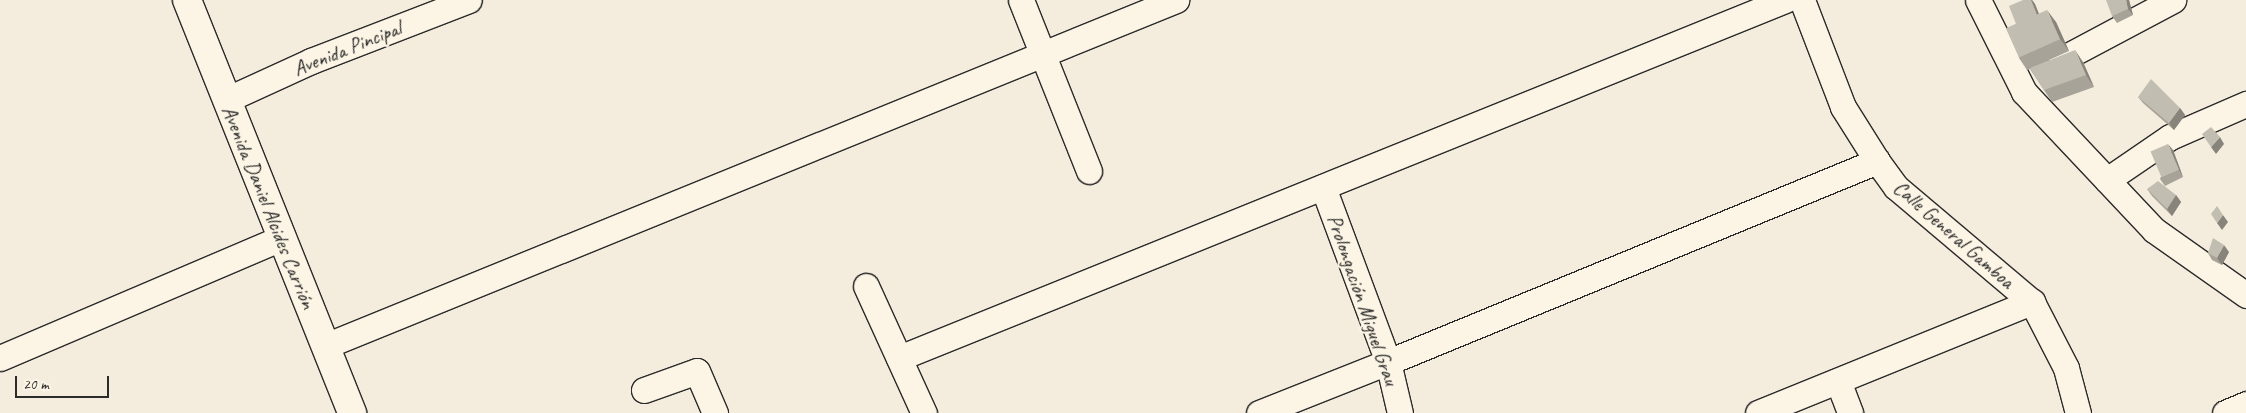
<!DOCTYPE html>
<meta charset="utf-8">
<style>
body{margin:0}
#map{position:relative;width:2246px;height:413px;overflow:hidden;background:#f4edde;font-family:Caveat,sans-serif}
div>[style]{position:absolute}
.roads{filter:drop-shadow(1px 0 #2b2b2b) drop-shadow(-1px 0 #2b2b2b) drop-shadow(0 1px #2b2b2b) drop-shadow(0 -1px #2b2b2b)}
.minor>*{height:25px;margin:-12.5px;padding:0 12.5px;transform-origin:12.5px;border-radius:12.5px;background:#fcf5e5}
.tertiary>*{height:28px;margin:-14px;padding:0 14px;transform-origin:14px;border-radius:14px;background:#fcf5e5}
.wall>*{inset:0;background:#a7a398}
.shaded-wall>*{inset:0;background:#88847c}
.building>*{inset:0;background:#c2bdb1;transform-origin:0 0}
span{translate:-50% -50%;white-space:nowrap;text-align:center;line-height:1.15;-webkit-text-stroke:4.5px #fcf5e5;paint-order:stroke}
.street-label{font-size:21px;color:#2b2b2b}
.scale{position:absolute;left:15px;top:376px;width:94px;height:22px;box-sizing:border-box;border:2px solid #2b2b2b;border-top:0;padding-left:6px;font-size:15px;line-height:18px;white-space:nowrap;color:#2b2b2b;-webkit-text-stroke:4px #fcf5e5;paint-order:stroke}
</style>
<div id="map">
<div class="roads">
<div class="minor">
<i style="left:1021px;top:0;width:184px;rotate:68.3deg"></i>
<i style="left:1802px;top:0;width:115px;rotate:69deg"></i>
<i style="left:1843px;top:107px;width:64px;rotate:57.8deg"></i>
<i style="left:1877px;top:161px;width:32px;rotate:54deg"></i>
<i style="left:1896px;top:187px;width:178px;rotate:40.2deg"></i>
<i style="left:2032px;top:302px;width:74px;rotate:62.7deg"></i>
<i style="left:2066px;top:368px;width:47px;rotate:75.1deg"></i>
<i style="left:1978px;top:0;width:103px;rotate:63.4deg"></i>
<i style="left:2024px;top:92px;width:190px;rotate:46.7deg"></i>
<i style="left:2154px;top:230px;width:113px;rotate:35.2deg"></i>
<i style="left:2047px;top:67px;width:143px;rotate:-28deg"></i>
<i style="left:226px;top:100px;width:94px;rotate:-24.6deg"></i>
<i style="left:311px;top:61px;width:169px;rotate:-21.1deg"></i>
<i style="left:2107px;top:180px;width:76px;rotate:-34.3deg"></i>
<i style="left:2170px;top:137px;width:83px;rotate:-23.5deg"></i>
<i style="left:1323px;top:187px;width:187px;rotate:69.6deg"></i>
<i style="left:1388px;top:362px;width:52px;rotate:76.8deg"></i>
<i style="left:866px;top:286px;width:140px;rotate:65.5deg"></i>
<i style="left:325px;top:346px;width:919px;rotate:-22.13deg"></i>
<i style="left:0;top:358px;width:306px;rotate:-23.1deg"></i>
<i style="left:899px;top:358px;width:956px;rotate:-22deg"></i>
<i style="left:1838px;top:381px;width:34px;rotate:69deg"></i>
<i style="left:644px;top:390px;width:56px;rotate:-19.7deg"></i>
<i style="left:697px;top:371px;width:46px;rotate:66.8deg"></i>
<i style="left:1259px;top:413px;width:139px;rotate:-21.6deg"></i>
<i style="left:1388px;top:362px;width:529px;rotate:-22.34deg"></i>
<i style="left:1758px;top:413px;width:296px;rotate:-22.1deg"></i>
<i style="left:2225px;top:413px;width:23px;rotate:-23deg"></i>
</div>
<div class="tertiary">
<i style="left:187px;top:0;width:445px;rotate:68.2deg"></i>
</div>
</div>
<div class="wall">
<i style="clip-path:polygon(2023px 0,2032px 0,2035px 4px,2039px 14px,2056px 22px,2069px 51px,2049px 60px,2083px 62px,2094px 87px,2052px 102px,2030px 69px,2027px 70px,2019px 58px,2016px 24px)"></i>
<i style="clip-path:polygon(2129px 0,2133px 15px,2117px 23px,2112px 16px)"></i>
<i style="clip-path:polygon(2138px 97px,2180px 108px,2185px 115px,2174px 130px,2143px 103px)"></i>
<i style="clip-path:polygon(2173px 150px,2183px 177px,2165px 186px,2160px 179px)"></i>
<i style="clip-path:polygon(2147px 189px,2176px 195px,2181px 202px,2172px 216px,2152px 196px)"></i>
<i style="clip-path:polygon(2229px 252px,2222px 265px,2212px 260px,2208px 253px)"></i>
</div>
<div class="shaded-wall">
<i style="clip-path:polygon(2031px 0,2032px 0,2035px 4px,2044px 27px,2039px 20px)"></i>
<i style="clip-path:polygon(2126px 0,2129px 0,2133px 15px,2128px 9px)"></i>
<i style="clip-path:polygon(2047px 10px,2056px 22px,2069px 51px,2060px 39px)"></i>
<i style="clip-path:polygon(2075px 50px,2083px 62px,2094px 87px,2086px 75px)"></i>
<i style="clip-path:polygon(2180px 108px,2185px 115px,2174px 130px,2169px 123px)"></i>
<i style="clip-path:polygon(2220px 137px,2224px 144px,2216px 154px,2211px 147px)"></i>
<i style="clip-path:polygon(2168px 144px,2173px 150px,2183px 177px,2179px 170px)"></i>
<i style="clip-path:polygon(2176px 195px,2181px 202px,2172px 216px,2167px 209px)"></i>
<i style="clip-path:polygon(2223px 215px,2228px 222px,2222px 230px,2217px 223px)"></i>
<i style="clip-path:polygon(2224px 245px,2229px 252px,2222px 265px,2217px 258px)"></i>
</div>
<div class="building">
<i style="clip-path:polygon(2023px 0,2031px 0,2037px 15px,2016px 24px,2009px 6px)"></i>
<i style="clip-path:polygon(2106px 0,2126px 0,2128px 9px,2112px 16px)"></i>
<i style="left:2047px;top:10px;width:32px;height:45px;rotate:66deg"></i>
<i style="clip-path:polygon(2075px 50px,2086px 75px,2044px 90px,2030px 68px)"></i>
<i style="clip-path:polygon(2151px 79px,2180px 108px,2169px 123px,2138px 97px)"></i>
<i style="clip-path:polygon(2211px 127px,2220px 137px,2211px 147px,2202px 134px)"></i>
<i style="left:2168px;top:144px;width:28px;height:19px;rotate:67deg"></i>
<i style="clip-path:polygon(2158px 181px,2176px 195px,2167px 209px,2147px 189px)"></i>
<i style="clip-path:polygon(2217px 206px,2223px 215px,2217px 223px,2211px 214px)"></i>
<i style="clip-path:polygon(2213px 238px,2224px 245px,2217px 258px,2208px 253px)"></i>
</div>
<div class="street-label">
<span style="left:347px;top:48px;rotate:-22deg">Avenida Pincipal</span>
<span style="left:269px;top:207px;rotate:68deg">Avenida Daniel Alcides Carrión</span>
<span style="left:1954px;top:234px;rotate:41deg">Calle General Gamboa</span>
<span style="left:1363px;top:300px;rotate:71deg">Prolongación Miguel Grau</span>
</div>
<div class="scale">20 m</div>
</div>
